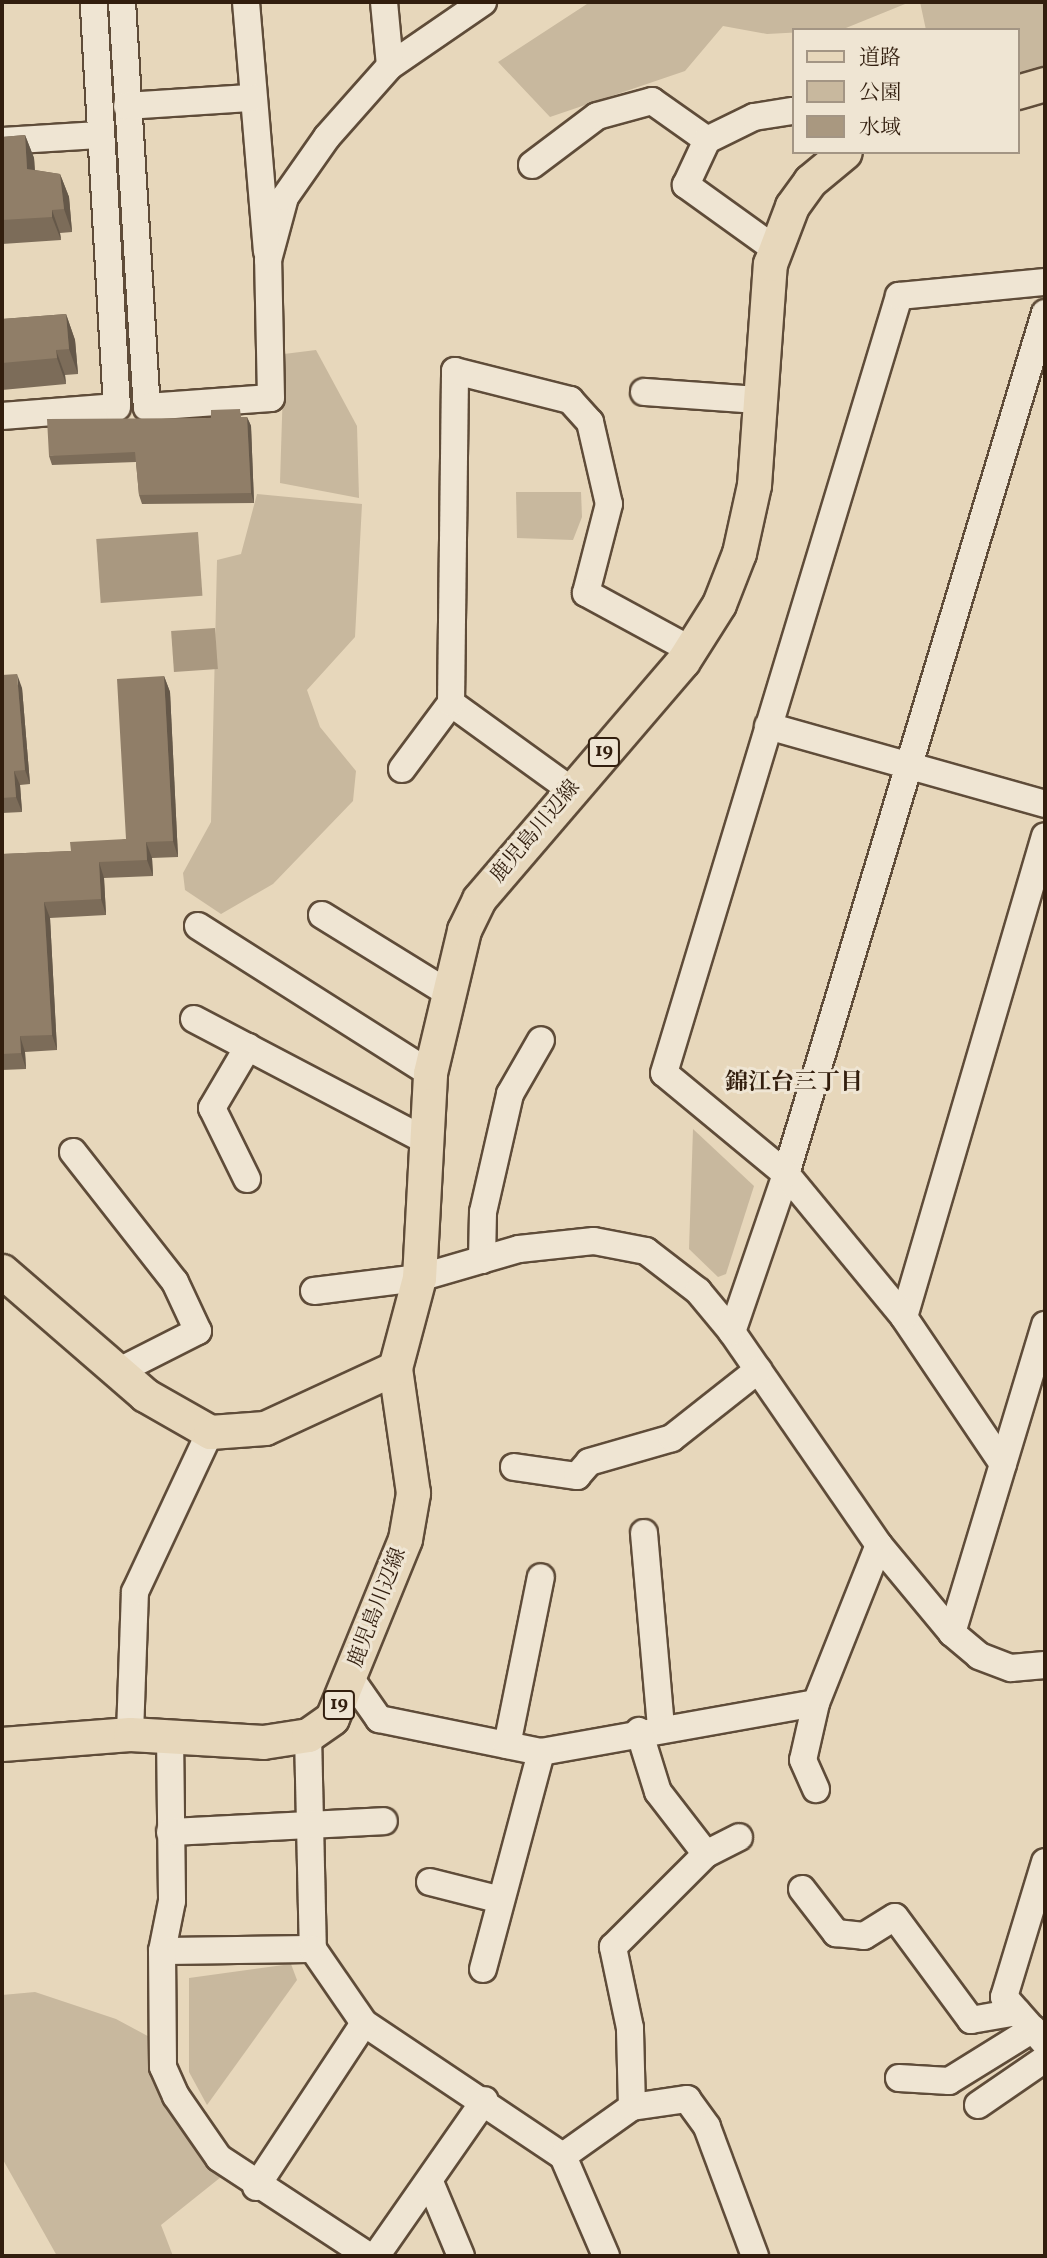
<!DOCTYPE html>
<meta charset="utf-8">
<style>
body{margin:0}
#map{position:relative;width:1047px;height:2258px;overflow:hidden;background:#e7d7bb;font-family:Vollkorn,"Noto Serif JP",serif}
div>[style]{position:absolute}
.green>*{inset:0;background:#c8b89e}
.water>*{inset:0;background:#a99880;transform-origin:0 0}
.roads{filter:drop-shadow(2px 0 #5f4c39) drop-shadow(-2px 0 #5f4c39) drop-shadow(0 2px #5f4c39) drop-shadow(0 -2px #5f4c39)}
.minor>*{height:26px;margin:-13px;padding:0 13px;transform-origin:13px;border-radius:13px;background:#efe5d3}
.major>*{height:33px;margin:-16.5px;padding:0 16.5px;transform-origin:16.5px;border-radius:16.5px;background:#e7d7bb}
.wall>*{inset:0;background:#7c6c59}
.shaded-wall>*{inset:0;background:#655849}
.building>*{inset:0;background:#907e68}
span{translate:-50% -50%;white-space:nowrap;text-align:center;line-height:1.15;-webkit-text-stroke:6px #efe5d3;paint-order:stroke}
.shield-label span{padding:2px 5px;background:#efe5d3;border:2px solid;border-radius:5px;-webkit-text-stroke-width:0}
.shield-label{font-size:19px;color:#321e0e;font-weight:700}
.street-label{font-size:21px;color:#321e0e}
.neighbourhood-label{font-size:23px;color:#321e0e;font-weight:700}
.frame{position:absolute;inset:0;border:4px solid #321e0e;pointer-events:none}
.legend{position:absolute;left:792px;top:28px;width:228px;height:126px;box-sizing:border-box;background:#efe5d3;border:2px solid #a39584;margin:0;padding:9px 12px;list-style:none;font-size:21px;color:#321e0e}
.legend li{display:flex;align-items:center;gap:14px;height:35px}
.legend b{width:35px;border:2px solid #a39584}
</style>
<div id="map">
<div class="green">
<i style="clip-path:polygon(590px 2px,910px 2px,841px 30px,767px 34px,723px 26px,685px 71px,550px 117px,498px 62px)"></i>
<i style="clip-path:polygon(920px 2px,1045px 2px,1045px 65px,1017px 74px,1017px 30px,926px 30px)"></i>
<i style="clip-path:polygon(316px 350px,357px 426px,359px 498px,280px 483px,284px 354px)"></i>
<i style="clip-path:polygon(516px 492px,581px 492px,582px 517px,573px 540px,517px 538px)"></i>
<i style="clip-path:polygon(257px 494px,362px 504px,355px 637px,307px 690px,320px 727px,356px 771px,353px 801px,273px 884px,221px 914px,185px 890px,183px 873px,211px 822px,217px 560px,241px 554px)"></i>
<i style="clip-path:polygon(693px 1129px,754px 1186px,726px 1274px,718px 1277px,689px 1249px)"></i>
<i style="clip-path:polygon(291px 1964px,297px 1980px,207px 2105px,189px 2072px,189px 1978px)"></i>
<i style="clip-path:polygon(35px 1992px,116px 2019px,157px 2041px,221px 2177px,161px 2225px,173px 2256px,57px 2256px,2px 2158px,2px 1995px)"></i>
</div>
<div class="water">
<i style="left:198px;top:532px;width:64px;height:102px;rotate:86deg"></i>
<i style="left:215px;top:628px;width:41px;height:44px;rotate:86deg"></i>
</div>
<div class="roads">
<div class="minor">
<i style="left:122px;top:2px;width:406px;rotate:86.5deg"></i>
<i style="left:147px;top:407px;width:124px;rotate:-4.2deg"></i>
<i style="left:271px;top:398px;width:138px;rotate:-91.2deg"></i>
<i style="left:268px;top:260px;width:65px;rotate:-74.9deg"></i>
<i style="left:285px;top:197px;width:73px;rotate:-55deg"></i>
<i style="left:327px;top:137px;width:95px;rotate:-48.4deg"></i>
<i style="left:390px;top:66px;width:113px;rotate:-34.5deg"></i>
<i style="left:246px;top:2px;width:250px;rotate:85.2deg"></i>
<i style="left:384px;top:2px;width:64px;rotate:84.6deg"></i>
<i style="left:127px;top:106px;width:125px;rotate:-3.7deg"></i>
<i style="left:2px;top:141px;width:96px;rotate:-3.6deg"></i>
<i style="left:532px;top:165px;width:81px;rotate:-37deg"></i>
<i style="left:597px;top:116px;width:57px;rotate:-15.3deg"></i>
<i style="left:652px;top:101px;width:67px;rotate:35.3deg"></i>
<i style="left:775px;top:249px;width:110px;rotate:-144.3deg"></i>
<i style="left:686px;top:185px;width:50px;rotate:-65deg"></i>
<i style="left:707px;top:140px;width:52px;rotate:-26.1deg"></i>
<i style="left:754px;top:117px;width:39px;rotate:-9deg"></i>
<i style="left:644px;top:392px;width:115px;rotate:4deg"></i>
<i style="left:2px;top:416px;width:115px;rotate:-4.5deg"></i>
<i style="left:117px;top:407px;width:406px;rotate:-93.3deg"></i>
<i style="left:768px;top:726px;width:288px;rotate:15.7deg"></i>
<i style="left:402px;top:769px;width:82px;rotate:-53.4deg"></i>
<i style="left:571px;top:790px;width:148px;rotate:-144.1deg"></i>
<i style="left:451px;top:703px;width:332px;rotate:-89.3deg"></i>
<i style="left:455px;top:371px;width:119px;rotate:14.2deg"></i>
<i style="left:570px;top:400px;width:30px;rotate:48deg"></i>
<i style="left:590px;top:422px;width:84px;rotate:77deg"></i>
<i style="left:609px;top:504px;width:92px;rotate:104.5deg"></i>
<i style="left:586px;top:593px;width:119px;rotate:28.5deg"></i>
<i style="left:322px;top:915px;width:145px;rotate:31.7deg"></i>
<i style="left:198px;top:926px;width:275px;rotate:32.4deg"></i>
<i style="left:194px;top:1019px;width:262px;rotate:27.7deg"></i>
<i style="left:73px;top:1152px;width:165px;rotate:51.9deg"></i>
<i style="left:175px;top:1282px;width:54px;rotate:64.9deg"></i>
<i style="left:198px;top:1331px;width:89px;rotate:153.1deg"></i>
<i style="left:247px;top:1179px;width:79px;rotate:-116.2deg"></i>
<i style="left:212px;top:1108px;width:71px;rotate:-59.5deg"></i>
<i style="left:482px;top:1260px;width:48px;rotate:-88.8deg"></i>
<i style="left:483px;top:1212px;width:121px;rotate:-77.1deg"></i>
<i style="left:510px;top:1094px;width:62px;rotate:-60.1deg"></i>
<i style="left:314px;top:1291px;width:106px;rotate:-7.1deg"></i>
<i style="left:419px;top:1278px;width:104px;rotate:-16.2deg"></i>
<i style="left:519px;top:1249px;width:75px;rotate:-6.1deg"></i>
<i style="left:594px;top:1241px;width:53px;rotate:10.9deg"></i>
<i style="left:646px;top:1251px;width:66px;rotate:37.6deg"></i>
<i style="left:698px;top:1291px;width:53px;rotate:50.3deg"></i>
<i style="left:732px;top:1332px;width:259px;rotate:55.4deg"></i>
<i style="left:879px;top:1545px;width:114px;rotate:50.3deg"></i>
<i style="left:952px;top:1633px;width:35px;rotate:40deg"></i>
<i style="left:979px;top:1656px;width:34px;rotate:21deg"></i>
<i style="left:1011px;top:1668px;width:34px;rotate:-5deg"></i>
<i style="left:904px;top:1317px;width:501px;rotate:-73.66deg"></i>
<i style="left:732px;top:1332px;width:167px;rotate:-71.1deg"></i>
<i style="left:786px;top:1174px;width:899px;rotate:-73.26deg"></i>
<i style="left:1003px;top:1464px;width:177px;rotate:-124deg"></i>
<i style="left:904px;top:1317px;width:185px;rotate:-129.5deg"></i>
<i style="left:786px;top:1174px;width:158px;rotate:-140.4deg"></i>
<i style="left:664px;top:1073px;width:812px;rotate:-73.17deg"></i>
<i style="left:899px;top:296px;width:147px;rotate:-5.5deg"></i>
<i style="left:514px;top:1467px;width:64px;rotate:8.1deg"></i>
<i style="left:577px;top:1476px;width:18px;rotate:-49deg"></i>
<i style="left:589px;top:1462px;width:86px;rotate:-16.1deg"></i>
<i style="left:672px;top:1438px;width:110px;rotate:-38.3deg"></i>
<i style="left:644px;top:1533px;width:194px;rotate:85deg"></i>
<i style="left:952px;top:1633px;width:322px;rotate:-73.2deg"></i>
<i style="left:351px;top:1679px;width:49px;rotate:55deg"></i>
<i style="left:379px;top:1719px;width:165px;rotate:11.5deg"></i>
<i style="left:541px;top:1752px;width:279px;rotate:-10.1deg"></i>
<i style="left:816px;top:1703px;width:170px;rotate:-68.3deg"></i>
<i style="left:816px;top:1703px;width:58px;rotate:102.8deg"></i>
<i style="left:803px;top:1760px;width:32px;rotate:66deg"></i>
<i style="left:130px;top:1734px;width:142px;rotate:-88deg"></i>
<i style="left:135px;top:1592px;width:177px;rotate:-64.9deg"></i>
<i style="left:170px;top:1734px;width:167px;rotate:89.3deg"></i>
<i style="left:172px;top:1901px;width:51px;rotate:101.3deg"></i>
<i style="left:162px;top:1951px;width:151px;rotate:-0.8deg"></i>
<i style="left:308px;top:1735px;width:214px;rotate:88.7deg"></i>
<i style="left:313px;top:1949px;width:90px;rotate:55.4deg"></i>
<i style="left:364px;top:2023px;width:239px;rotate:33.8deg"></i>
<i style="left:563px;top:2156px;width:109px;rotate:66.7deg"></i>
<i style="left:507px;top:1745px;width:171px;rotate:-78.6deg"></i>
<i style="left:170px;top:1832px;width:214px;rotate:-2.9deg"></i>
<i style="left:706px;top:1854px;width:37px;rotate:-27deg"></i>
<i style="left:1045px;top:1862px;width:141px;rotate:106.9deg"></i>
<i style="left:1004px;top:1997px;width:62px;rotate:48.3deg"></i>
<i style="left:430px;top:1882px;width:73px;rotate:14.2deg"></i>
<i style="left:802px;top:1889px;width:56px;rotate:52.3deg"></i>
<i style="left:836px;top:1933px;width:28px;rotate:6deg"></i>
<i style="left:864px;top:1936px;width:36px;rotate:-32deg"></i>
<i style="left:895px;top:1917px;width:128px;rotate:53.6deg"></i>
<i style="left:971px;top:2020px;width:47px;rotate:-9.9deg"></i>
<i style="left:162px;top:1951px;width:116px;rotate:89.5deg"></i>
<i style="left:163px;top:2067px;width:32px;rotate:66deg"></i>
<i style="left:176px;top:2096px;width:75px;rotate:55.3deg"></i>
<i style="left:219px;top:2158px;width:179px;rotate:33.2deg"></i>
<i style="left:483px;top:1969px;width:225px;rotate:-75deg"></i>
<i style="left:899px;top:2078px;width:50px;rotate:3.4deg"></i>
<i style="left:949px;top:2081px;width:99px;rotate:-31.8deg"></i>
<i style="left:978px;top:2105px;width:81px;rotate:-34.5deg"></i>
<i style="left:632px;top:2107px;width:79px;rotate:-91.5deg"></i>
<i style="left:630px;top:2028px;width:83px;rotate:-101.9deg"></i>
<i style="left:613px;top:1947px;width:132px;rotate:-45deg"></i>
<i style="left:706px;top:1854px;width:78px;rotate:-127.7deg"></i>
<i style="left:658px;top:1792px;width:64px;rotate:-107.3deg"></i>
<i style="left:563px;top:2156px;width:85px;rotate:-35.4deg"></i>
<i style="left:632px;top:2107px;width:56px;rotate:-8.3deg"></i>
<i style="left:687px;top:2099px;width:34px;rotate:54deg"></i>
<i style="left:707px;top:2127px;width:138px;rotate:69.6deg"></i>
<i style="left:430px;top:2182px;width:80px;rotate:67.3deg"></i>
<i style="left:256px;top:2187px;width:196px;rotate:-56.6deg"></i>
<i style="left:376px;top:2256px;width:190px;rotate:-55.1deg"></i>
</div>
<div class="major">
<i style="left:1017px;top:92px;width:29px;rotate:-16deg"></i>
<i style="left:2px;top:1271px;width:189px;rotate:40.9deg"></i>
<i style="left:145px;top:1395px;width:75px;rotate:29.6deg"></i>
<i style="left:210px;top:1432px;width:55px;rotate:-4.2deg"></i>
<i style="left:265px;top:1428px;width:143px;rotate:-24.8deg"></i>
<i style="left:2px;top:1744px;width:128px;rotate:-4.5deg"></i>
<i style="left:130px;top:1734px;width:133px;rotate:3.4deg"></i>
<i style="left:263px;top:1742px;width:46px;rotate:-8.8deg"></i>
<i style="left:308px;top:1735px;width:29px;rotate:-35deg"></i>
<i style="left:332px;top:1718px;width:193px;rotate:-67.8deg"></i>
<i style="left:405px;top:1539px;width:47px;rotate:-80.1deg"></i>
<i style="left:413px;top:1493px;width:126px;rotate:-98.2deg"></i>
<i style="left:395px;top:1368px;width:93px;rotate:-75.1deg"></i>
<i style="left:419px;top:1278px;width:205px;rotate:-86.9deg"></i>
<i style="left:430px;top:1073px;width:147px;rotate:-76.6deg"></i>
<i style="left:464px;top:930px;width:34px;rotate:-64deg"></i>
<i style="left:479px;top:899px;width:313px;rotate:-49.4deg"></i>
<i style="left:683px;top:661px;width:67px;rotate:-57.7deg"></i>
<i style="left:719px;top:604px;width:55px;rotate:-68.6deg"></i>
<i style="left:739px;top:553px;width:70px;rotate:-77.6deg"></i>
<i style="left:754px;top:485px;width:222px;rotate:-85.9deg"></i>
<i style="left:770px;top:264px;width:62px;rotate:-69.2deg"></i>
<i style="left:792px;top:206px;width:31px;rotate:-54deg"></i>
<i style="left:810px;top:181px;width:45px;rotate:-39.6deg"></i>
</div>
</div>
<div class="wall">
<i style="clip-path:polygon(25px 135px,34px 158px,35px 170px,60px 174px,69px 197px,72px 232px,60px 233px,61px 240px,2px 244px,2px 137px)"></i>
<i style="clip-path:polygon(66px 314px,75px 340px,78px 374px,65px 375px,66px 384px,2px 390px,2px 319px)"></i>
<i style="clip-path:polygon(247px 417px,251px 426px,254px 503px,142px 504px,139px 495px,136px 462px,52px 465px,49px 456px)"></i>
<i style="clip-path:polygon(2px 675px,22px 688px,30px 784px,20px 785px,22px 812px,2px 813px)"></i>
<i style="clip-path:polygon(164px 676px,170px 692px,178px 857px,152px 858px,153px 876px,104px 878px,106px 915px,50px 918px,57px 1050px,25px 1052px,26px 1069px,2px 1070px,2px 854px,71px 851px,126px 839px)"></i>
</div>
<div class="shaded-wall">
<i style="clip-path:polygon(25px 135px,34px 158px,36px 193px,27px 169px)"></i>
<i style="clip-path:polygon(60px 174px,69px 197px,72px 232px,64px 209px)"></i>
<i style="clip-path:polygon(52px 210px,60px 233px,61px 240px,52px 217px)"></i>
<i style="clip-path:polygon(66px 314px,75px 340px,78px 374px,69px 349px)"></i>
<i style="clip-path:polygon(56px 350px,65px 375px,66px 384px,57px 358px)"></i>
<i style="clip-path:polygon(247px 417px,251px 426px,254px 503px,251px 493px)"></i>
<i style="clip-path:polygon(17px 674px,22px 688px,30px 784px,25px 770px)"></i>
<i style="clip-path:polygon(164px 676px,170px 692px,178px 857px,173px 841px)"></i>
<i style="clip-path:polygon(14px 771px,20px 785px,22px 812px,16px 797px)"></i>
<i style="clip-path:polygon(146px 842px,152px 858px,153px 876px,147px 860px)"></i>
<i style="clip-path:polygon(99px 862px,104px 878px,106px 915px,101px 899px)"></i>
<i style="clip-path:polygon(44px 902px,50px 918px,57px 1050px,52px 1035px)"></i>
<i style="clip-path:polygon(20px 1036px,25px 1052px,26px 1069px,21px 1053px)"></i>
</div>
<div class="building">
<i style="clip-path:polygon(25px 135px,27px 169px,60px 174px,64px 209px,52px 210px,52px 217px,2px 220px,2px 137px)"></i>
<i style="clip-path:polygon(66px 314px,69px 349px,56px 350px,57px 358px,2px 363px,2px 319px)"></i>
<i style="clip-path:polygon(240px 409px,241px 417px,247px 417px,251px 493px,139px 495px,135px 452px,49px 456px,47px 419px,211px 418px,211px 410px)"></i>
<i style="clip-path:polygon(17px 674px,25px 770px,14px 771px,16px 797px,2px 798px,2px 675px)"></i>
<i style="clip-path:polygon(164px 676px,173px 841px,146px 842px,147px 860px,99px 862px,101px 899px,44px 902px,52px 1035px,20px 1036px,21px 1053px,2px 1054px,2px 854px,71px 851px,70px 842px,126px 839px,117px 679px)"></i>
</div>
<div class="shield-label">
<span style="left:604px;top:752px">19</span>
<span style="left:339px;top:1705px">19</span>
</div>
<div class="street-label">
<span style="left:536px;top:832px;rotate:-50deg">鹿児島川辺線</span>
<span style="left:378px;top:1608px;rotate:-69deg">鹿児島川辺線</span>
</div>
<div class="neighbourhood-label">
<span style="left:794px;top:1083px">錦江台三丁目</span>
</div>
<div class="frame"></div>
<ul class="legend">
<li><b style="height:9px;background:#e7d7bb"></b>道路</li>
<li><b style="height:19px;background:#c8b89e"></b>公園</li>
<li><b style="height:19px;background:#a99880"></b>水域</li>
</ul>
</div>
